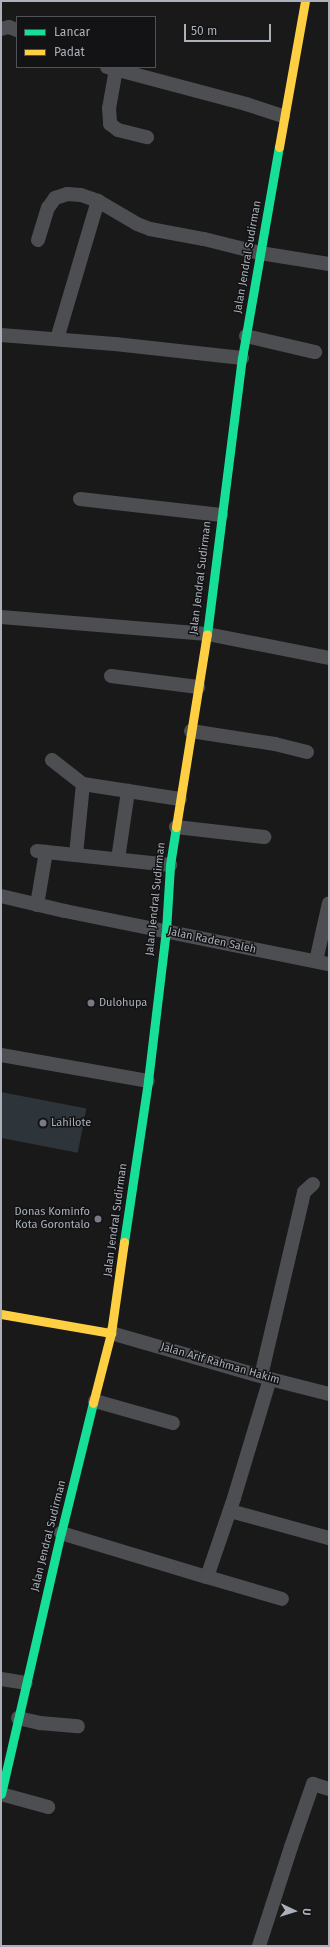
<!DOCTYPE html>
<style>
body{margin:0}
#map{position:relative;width:330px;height:1947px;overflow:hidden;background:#191919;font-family:"Fira Sans",sans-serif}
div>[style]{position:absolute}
.water>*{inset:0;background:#2d343a;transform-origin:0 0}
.street>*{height:14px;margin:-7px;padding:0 7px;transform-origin:7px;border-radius:7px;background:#4d4e52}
.fast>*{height:9px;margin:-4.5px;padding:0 4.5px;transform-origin:4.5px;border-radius:4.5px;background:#16e098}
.slow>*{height:9px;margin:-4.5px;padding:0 4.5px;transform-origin:4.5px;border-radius:4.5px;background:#ffcf43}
.dots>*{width:11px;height:11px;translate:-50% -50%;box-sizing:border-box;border:2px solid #131315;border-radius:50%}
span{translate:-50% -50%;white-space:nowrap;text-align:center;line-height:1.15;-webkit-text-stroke:3px #131315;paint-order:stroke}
.street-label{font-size:11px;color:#abb0b9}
.poi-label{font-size:11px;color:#abb0b9}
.left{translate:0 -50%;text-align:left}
.right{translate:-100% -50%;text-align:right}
.frame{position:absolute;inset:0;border:2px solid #abb0b9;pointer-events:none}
.legend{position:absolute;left:16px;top:16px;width:140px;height:52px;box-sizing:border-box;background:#131315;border:1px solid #505257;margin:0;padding:5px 7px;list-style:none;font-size:12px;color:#abb0b9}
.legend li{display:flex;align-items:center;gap:8px;height:20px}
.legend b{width:20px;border:1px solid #505257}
.north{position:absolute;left:274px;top:1891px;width:40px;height:40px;-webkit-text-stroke:3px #131315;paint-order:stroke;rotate:94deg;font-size:11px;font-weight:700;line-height:16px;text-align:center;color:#abb0b9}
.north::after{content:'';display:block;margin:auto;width:14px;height:18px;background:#abb0b9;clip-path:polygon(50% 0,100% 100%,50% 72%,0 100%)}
.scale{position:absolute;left:184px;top:24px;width:87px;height:18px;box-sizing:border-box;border:2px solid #abb0b9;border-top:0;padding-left:5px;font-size:12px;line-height:14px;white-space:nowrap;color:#abb0b9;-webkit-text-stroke:3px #131315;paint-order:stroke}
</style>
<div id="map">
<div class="water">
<i style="left:1px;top:1092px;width:87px;height:45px;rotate:11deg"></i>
</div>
<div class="street">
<i style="left:1px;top:29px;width:8px;rotate:-14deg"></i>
<i style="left:9px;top:27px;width:9px;rotate:21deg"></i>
<i style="left:107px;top:67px;width:144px;rotate:14.9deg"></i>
<i style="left:246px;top:104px;width:39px;rotate:18deg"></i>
<i style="left:116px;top:69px;width:40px;rotate:100deg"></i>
<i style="left:109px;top:108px;width:16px;rotate:86deg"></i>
<i style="left:110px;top:124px;width:10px;rotate:37deg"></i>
<i style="left:118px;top:130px;width:30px;rotate:14deg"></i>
<i style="left:38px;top:240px;width:34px;rotate:-73deg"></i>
<i style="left:48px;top:208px;width:12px;rotate:-55deg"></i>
<i style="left:55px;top:198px;width:13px;rotate:-18deg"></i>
<i style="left:67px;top:194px;width:14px;rotate:4deg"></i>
<i style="left:81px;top:195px;width:18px;rotate:19deg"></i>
<i style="left:98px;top:201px;width:45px;rotate:30.5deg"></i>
<i style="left:137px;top:224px;width:14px;rotate:21deg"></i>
<i style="left:150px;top:229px;width:55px;rotate:10.5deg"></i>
<i style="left:204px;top:239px;width:58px;rotate:14deg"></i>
<i style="left:260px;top:253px;width:70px;rotate:9.1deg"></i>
<i style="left:1px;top:335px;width:114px;rotate:4.5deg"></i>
<i style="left:115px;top:344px;width:128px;rotate:6.3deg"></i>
<i style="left:246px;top:336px;width:71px;rotate:13.1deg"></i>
<i style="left:57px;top:339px;width:144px;rotate:-73.5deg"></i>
<i style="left:80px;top:499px;width:142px;rotate:6.5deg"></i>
<i style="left:1px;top:617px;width:207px;rotate:4.7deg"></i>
<i style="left:207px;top:634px;width:124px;rotate:11.1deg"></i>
<i style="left:111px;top:676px;width:88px;rotate:7.2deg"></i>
<i style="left:191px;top:731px;width:85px;rotate:8.8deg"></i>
<i style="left:275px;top:744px;width:33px;rotate:14deg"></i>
<i style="left:52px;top:760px;width:39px;rotate:38deg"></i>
<i style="left:176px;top:827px;width:89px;rotate:6.5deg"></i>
<i style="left:37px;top:851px;width:134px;rotate:6deg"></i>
<i style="left:76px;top:855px;width:71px;rotate:-84.4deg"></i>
<i style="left:83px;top:784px;width:98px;rotate:8.8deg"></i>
<i style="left:118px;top:859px;width:69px;rotate:-81.6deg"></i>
<i style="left:1px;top:896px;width:66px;rotate:13.2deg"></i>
<i style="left:65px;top:911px;width:269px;rotate:11.4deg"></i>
<i style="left:37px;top:905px;width:54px;rotate:-80.4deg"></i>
<i style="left:316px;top:961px;width:59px;rotate:-77.4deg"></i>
<i style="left:1px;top:1055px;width:149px;rotate:10deg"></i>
<i style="left:111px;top:1333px;width:166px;rotate:16.1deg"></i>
<i style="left:270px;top:1379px;width:61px;rotate:14.3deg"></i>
<i style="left:261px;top:1376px;width:180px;rotate:-76.8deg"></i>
<i style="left:302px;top:1201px;width:9px;rotate:-77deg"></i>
<i style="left:304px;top:1192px;width:12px;rotate:-42deg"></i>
<i style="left:95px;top:1401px;width:81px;rotate:15.8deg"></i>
<i style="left:230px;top:1511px;width:103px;rotate:15.3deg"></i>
<i style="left:61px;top:1533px;width:152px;rotate:16.8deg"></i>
<i style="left:207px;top:1577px;width:83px;rotate:-71.1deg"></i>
<i style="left:234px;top:1498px;width:124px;rotate:-73.2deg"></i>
<i style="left:207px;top:1577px;width:78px;rotate:16.3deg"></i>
<i style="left:1px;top:1679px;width:25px;rotate:9deg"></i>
<i style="left:18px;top:1718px;width:23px;rotate:13deg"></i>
<i style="left:40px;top:1723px;width:38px;rotate:5deg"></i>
<i style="left:1px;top:1794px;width:49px;rotate:15.5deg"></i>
<i style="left:259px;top:1946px;width:104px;rotate:-72.1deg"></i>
<i style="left:291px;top:1847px;width:67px;rotate:-70.8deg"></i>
<i style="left:313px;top:1784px;width:17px;rotate:17deg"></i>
</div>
<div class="fast">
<i style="left:207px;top:634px;width:278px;rotate:-82.8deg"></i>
<i style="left:242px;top:358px;width:214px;rotate:-80.1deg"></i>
<i style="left:124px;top:1242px;width:163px;rotate:-81.5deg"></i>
<i style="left:148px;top:1081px;width:151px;rotate:-83.2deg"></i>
<i style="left:166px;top:931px;width:66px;rotate:-86.5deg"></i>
<i style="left:170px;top:865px;width:38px;rotate:-81deg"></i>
<i style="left:1px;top:1794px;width:268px;rotate:-77.1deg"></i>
<i style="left:61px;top:1533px;width:134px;rotate:-76.2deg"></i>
</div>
<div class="slow">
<i style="left:279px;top:147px;width:148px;rotate:-79.9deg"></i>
<i style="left:176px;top:827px;width:195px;rotate:-80.9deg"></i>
<i style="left:1px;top:1314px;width:112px;rotate:9.8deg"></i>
<i style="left:93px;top:1403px;width:72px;rotate:-75.6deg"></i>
<i style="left:111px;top:1333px;width:92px;rotate:-81.9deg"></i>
</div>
<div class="dots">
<i style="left:91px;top:1003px;background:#787b81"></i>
<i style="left:43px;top:1123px;background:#787b81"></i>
<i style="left:98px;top:1219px;background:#787b81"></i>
</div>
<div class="street-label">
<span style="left:248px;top:257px;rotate:-80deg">Jalan Jendral Sudirman</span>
<span style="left:201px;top:578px;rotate:-83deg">Jalan Jendral Sudirman</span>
<span style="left:156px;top:899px;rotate:-84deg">Jalan Jendral Sudirman</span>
<span style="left:212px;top:941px;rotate:12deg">Jalan Raden Saleh</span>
<span style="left:116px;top:1220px;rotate:-82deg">Jalan Jendral Sudirman</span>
<span style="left:220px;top:1364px;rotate:16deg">Jalan Arif Rahman Hakim</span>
<span style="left:49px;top:1536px;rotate:-76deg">Jalan Jendral Sudirman</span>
</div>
<div class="poi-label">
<span class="left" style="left:99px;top:1003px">Dulohupa</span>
<span class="left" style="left:51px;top:1123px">Lahilote</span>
<span class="right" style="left:90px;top:1219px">Donas Kominfo<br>Kota Gorontalo</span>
</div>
<div class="frame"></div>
<ul class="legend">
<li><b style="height:5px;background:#16e098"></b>Lancar</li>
<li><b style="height:5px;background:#ffcf43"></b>Padat</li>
</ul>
<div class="north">U</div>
<div class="scale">50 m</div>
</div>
